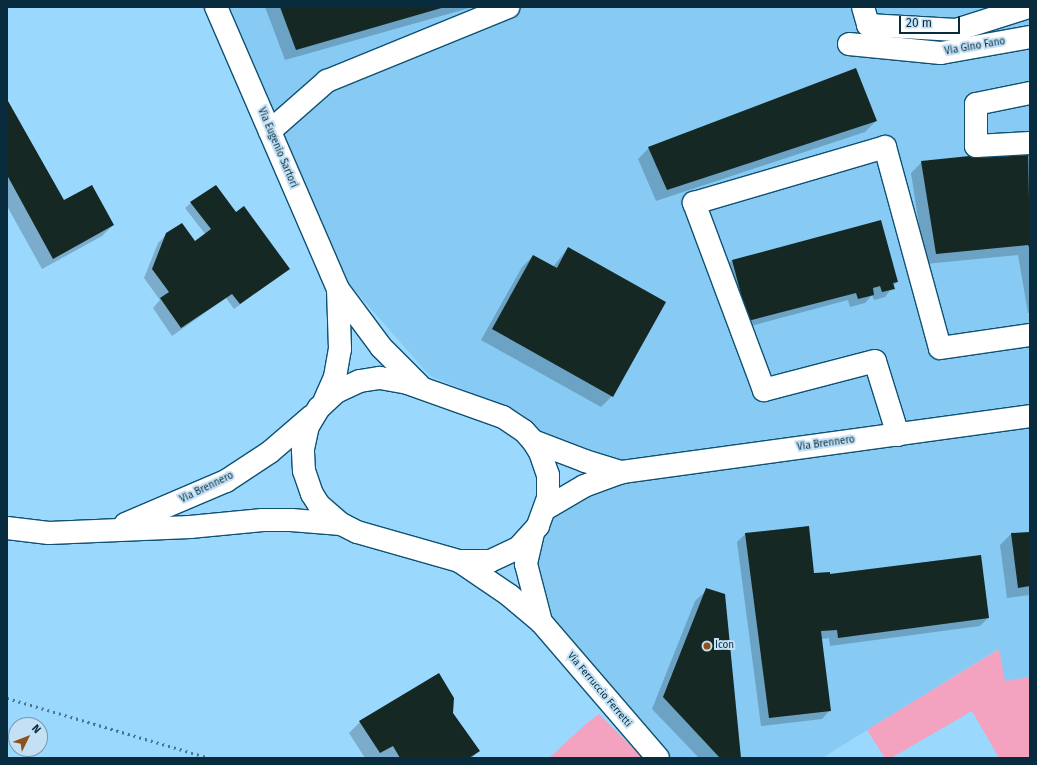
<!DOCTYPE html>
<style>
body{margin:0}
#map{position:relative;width:1037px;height:765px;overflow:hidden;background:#9ad8fe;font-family:"Fira Sans",sans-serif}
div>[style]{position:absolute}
.built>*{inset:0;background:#87cbf4}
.green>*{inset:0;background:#f3a2c0}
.shadow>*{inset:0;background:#0003}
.building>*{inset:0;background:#162823}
.roads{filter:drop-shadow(1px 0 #0f5172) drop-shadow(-1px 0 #0f5172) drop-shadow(0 1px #0f5172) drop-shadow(0 -1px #0f5172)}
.minor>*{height:22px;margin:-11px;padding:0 11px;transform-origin:11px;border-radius:11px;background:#fff}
.major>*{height:22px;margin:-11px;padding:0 11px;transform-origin:11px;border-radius:11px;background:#fff}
.rail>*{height:3px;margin-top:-1.5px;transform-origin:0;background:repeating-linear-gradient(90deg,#477791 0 2px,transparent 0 6px)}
.dots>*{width:11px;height:11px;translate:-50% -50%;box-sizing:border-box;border:2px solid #c3e0f4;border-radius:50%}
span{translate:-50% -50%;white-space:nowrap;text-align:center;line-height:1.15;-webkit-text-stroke:4px #c3e0f4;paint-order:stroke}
.street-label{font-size:10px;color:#082c3e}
.poi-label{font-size:10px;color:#082c3e}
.left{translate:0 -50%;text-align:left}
.frame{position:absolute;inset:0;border:8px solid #082c3e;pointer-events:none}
.north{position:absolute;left:8px;top:717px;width:40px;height:40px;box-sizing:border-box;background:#c3e0f4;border:1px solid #7898ab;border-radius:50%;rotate:47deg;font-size:11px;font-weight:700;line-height:16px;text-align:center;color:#082c3e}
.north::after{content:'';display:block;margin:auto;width:14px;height:18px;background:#90501a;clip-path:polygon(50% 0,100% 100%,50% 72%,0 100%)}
.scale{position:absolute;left:899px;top:16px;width:61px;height:18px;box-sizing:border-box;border:2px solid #082c3e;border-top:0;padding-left:5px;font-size:12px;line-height:14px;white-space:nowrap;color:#082c3e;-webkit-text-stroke:3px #c3e0f4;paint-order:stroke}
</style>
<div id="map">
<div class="built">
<i style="clip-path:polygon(224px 7px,1030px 7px,1030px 405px,624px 461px,537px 431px,521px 413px,430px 376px,349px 284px)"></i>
<i style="clip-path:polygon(1030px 423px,1030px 677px,1005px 681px,998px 649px,822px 758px,670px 758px,547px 618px,535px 568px,549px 517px,587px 493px,624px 481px)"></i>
</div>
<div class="green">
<i style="clip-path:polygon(999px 649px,1005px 681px,1030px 677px,1030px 758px,999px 758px,972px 711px,891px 758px,885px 758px,867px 730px)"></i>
<i style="clip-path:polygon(599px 714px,643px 758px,549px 758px,587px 723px)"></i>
</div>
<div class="shadow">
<i style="clip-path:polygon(265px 7px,473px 7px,285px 60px)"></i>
<i style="clip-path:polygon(8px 102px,63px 201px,113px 225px,102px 236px,42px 269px,7px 206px)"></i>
<i style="clip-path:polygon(876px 121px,865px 132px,656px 201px,638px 159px,649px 148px)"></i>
<i style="clip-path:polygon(1028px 151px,1030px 159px,1030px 313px,1028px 313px,1018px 255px,925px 264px,911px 173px,922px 162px)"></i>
<i style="clip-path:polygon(191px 203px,235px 211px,288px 269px,234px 309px,226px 298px,172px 336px,153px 308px,160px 300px,144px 278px,158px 243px,167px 234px,195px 243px,206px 235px,185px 208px)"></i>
<i style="clip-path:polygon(568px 248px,612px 396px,601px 407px,481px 340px,522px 267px,533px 256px,553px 267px)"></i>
<i style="clip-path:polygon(732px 260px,897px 281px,885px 297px,874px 300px,872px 295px,865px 303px,850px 307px,848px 300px,740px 329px,724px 269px)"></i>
<i style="clip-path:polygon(746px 533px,813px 575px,829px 576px,988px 618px,980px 626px,830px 646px,829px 638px,821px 639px,830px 710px,822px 719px,761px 726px,737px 542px)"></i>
<i style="clip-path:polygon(1030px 533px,1030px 595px,1007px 598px,1000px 545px,1011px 534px)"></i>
<i style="clip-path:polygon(707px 590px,740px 758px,699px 758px,652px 709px,695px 601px)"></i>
<i style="clip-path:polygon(452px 713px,479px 751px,472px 758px,365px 758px,349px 733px,360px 722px)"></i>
</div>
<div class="building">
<i style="clip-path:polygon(280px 7px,445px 7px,296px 50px)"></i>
<i style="clip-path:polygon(856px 68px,877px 121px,667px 190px,648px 147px)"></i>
<i style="clip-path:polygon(8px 101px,64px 200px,92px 185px,114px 225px,53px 259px,7px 175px)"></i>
<i style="clip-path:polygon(1028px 150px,1030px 249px,1028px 245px,936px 254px,921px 161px)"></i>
<i style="clip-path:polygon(216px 185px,236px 212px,244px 206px,290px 269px,240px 304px,232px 294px,181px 328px,160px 298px,169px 292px,152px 269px,166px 233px,182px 223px,195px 241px,211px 229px,190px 202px)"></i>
<i style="clip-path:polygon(881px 220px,898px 282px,893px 283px,895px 289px,882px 292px,880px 286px,873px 288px,874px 295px,858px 299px,856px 293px,748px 321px,732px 260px)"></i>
<i style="clip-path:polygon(568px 247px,666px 302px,613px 397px,492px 329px,533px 255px,557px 268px)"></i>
<i style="clip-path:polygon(809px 526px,814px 573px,830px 572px,830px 574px,981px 555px,989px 618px,838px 638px,837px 630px,821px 631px,831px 711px,769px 718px,745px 533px)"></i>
<i style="clip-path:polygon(1030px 532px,1030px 586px,1018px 588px,1011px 533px)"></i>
<i style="clip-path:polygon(706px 588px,725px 594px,741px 758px,720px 758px,663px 697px)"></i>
<i style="clip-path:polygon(439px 673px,454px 698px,453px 713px,480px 751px,469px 758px,400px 758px,393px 746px,380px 753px,359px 721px)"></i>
</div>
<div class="roads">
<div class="minor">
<i style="left:863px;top:7px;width:19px;rotate:74deg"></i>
<i style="left:868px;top:25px;width:88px;rotate:3.3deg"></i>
<i style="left:956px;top:30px;width:77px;rotate:-17.5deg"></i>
<i style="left:849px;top:44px;width:92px;rotate:5.6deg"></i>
<i style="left:941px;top:53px;width:90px;rotate:-10.2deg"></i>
<i style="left:1030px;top:93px;width:55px;rotate:168.5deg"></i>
<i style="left:976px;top:104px;width:42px;rotate:90deg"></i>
<i style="left:976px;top:146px;width:54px;rotate:-3.2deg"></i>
<i style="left:270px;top:131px;width:76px;rotate:-41.3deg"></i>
<i style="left:327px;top:81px;width:196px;rotate:-22.2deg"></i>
<i style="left:898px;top:435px;width:77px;rotate:-107.3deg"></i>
<i style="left:875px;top:361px;width:115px;rotate:165.4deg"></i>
<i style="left:764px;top:390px;width:200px;rotate:-110.5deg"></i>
<i style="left:694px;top:203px;width:199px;rotate:-16.3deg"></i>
<i style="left:885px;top:147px;width:208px;rotate:74.7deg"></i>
<i style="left:940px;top:348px;width:91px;rotate:-8.2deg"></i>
</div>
<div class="major">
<i style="left:216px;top:7px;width:307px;rotate:66.6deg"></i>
<i style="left:338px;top:289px;width:72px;rotate:53.4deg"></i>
<i style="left:381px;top:347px;width:54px;rotate:45deg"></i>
<i style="left:380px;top:378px;width:27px;rotate:10deg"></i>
<i style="left:407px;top:383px;width:102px;rotate:19.5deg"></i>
<i style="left:503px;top:417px;width:25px;rotate:34deg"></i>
<i style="left:524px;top:431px;width:13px;rotate:48deg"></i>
<i style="left:533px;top:441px;width:13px;rotate:58deg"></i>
<i style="left:540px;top:452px;width:24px;rotate:71deg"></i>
<i style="left:548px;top:475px;width:23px;rotate:90deg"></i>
<i style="left:548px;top:498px;width:30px;rotate:110deg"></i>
<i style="left:538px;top:526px;width:30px;rotate:132deg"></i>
<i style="left:518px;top:548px;width:31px;rotate:155deg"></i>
<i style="left:490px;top:561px;width:31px;rotate:180deg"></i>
<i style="left:459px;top:561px;width:106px;rotate:-164.1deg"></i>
<i style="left:357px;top:532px;width:18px;rotate:-153deg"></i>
<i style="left:341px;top:524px;width:29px;rotate:-139deg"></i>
<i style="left:319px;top:505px;width:13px;rotate:-122deg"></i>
<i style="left:312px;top:494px;width:24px;rotate:-109deg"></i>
<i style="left:304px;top:471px;width:22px;rotate:-93deg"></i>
<i style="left:303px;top:449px;width:24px;rotate:-78deg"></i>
<i style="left:308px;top:426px;width:21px;rotate:-59deg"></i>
<i style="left:319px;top:408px;width:23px;rotate:-43deg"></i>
<i style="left:336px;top:392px;width:26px;rotate:-25deg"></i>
<i style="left:360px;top:381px;width:20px;rotate:-9deg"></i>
<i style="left:324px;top:402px;width:27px;rotate:-66deg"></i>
<i style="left:335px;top:377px;width:28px;rotate:-80deg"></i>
<i style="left:340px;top:349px;width:59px;rotate:-91.9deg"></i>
<i style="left:533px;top:441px;width:56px;rotate:21deg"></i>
<i style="left:585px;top:461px;width:39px;rotate:17deg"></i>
<i style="left:545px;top:509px;width:45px;rotate:-30.5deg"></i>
<i style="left:584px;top:486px;width:40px;rotate:-20.2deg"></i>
<i style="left:622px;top:472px;width:412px;rotate:-7.8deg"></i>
<i style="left:125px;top:524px;width:110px;rotate:-23.1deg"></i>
<i style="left:226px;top:481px;width:53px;rotate:-33.4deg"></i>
<i style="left:270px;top:452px;width:55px;rotate:-40.6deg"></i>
<i style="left:7px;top:528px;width:42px;rotate:6.8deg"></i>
<i style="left:49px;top:533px;width:141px;rotate:-2.4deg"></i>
<i style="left:190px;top:527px;width:73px;rotate:-5.5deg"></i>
<i style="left:263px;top:520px;width:28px"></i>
<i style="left:291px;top:520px;width:50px;rotate:4.6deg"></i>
<i style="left:533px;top:533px;width:32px;rotate:103deg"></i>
<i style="left:526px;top:564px;width:60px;rotate:75.5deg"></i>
<i style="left:459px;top:561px;width:60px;rotate:34.2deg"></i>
<i style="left:509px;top:595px;width:42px;rotate:40.2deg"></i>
<i style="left:541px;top:622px;width:179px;rotate:49.3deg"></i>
</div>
</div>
<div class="rail">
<i style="left:7px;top:698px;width:212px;rotate:16.5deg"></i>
</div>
<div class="dots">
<i style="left:707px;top:646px;background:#90501a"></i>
</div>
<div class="street-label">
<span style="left:975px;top:47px;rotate:-10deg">Via Gino Fano</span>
<span style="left:277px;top:148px;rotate:67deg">Via Eugenio Sartori</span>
<span style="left:826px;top:444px;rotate:-8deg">Via Brennero</span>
<span style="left:207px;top:488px;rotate:-26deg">Via Brennero</span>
<span style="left:599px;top:690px;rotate:50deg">Via Ferruccio Ferretti</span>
</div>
<div class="poi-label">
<span class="left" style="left:715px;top:646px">Icon</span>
</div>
<div class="frame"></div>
<div class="north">N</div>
<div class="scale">20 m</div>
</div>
